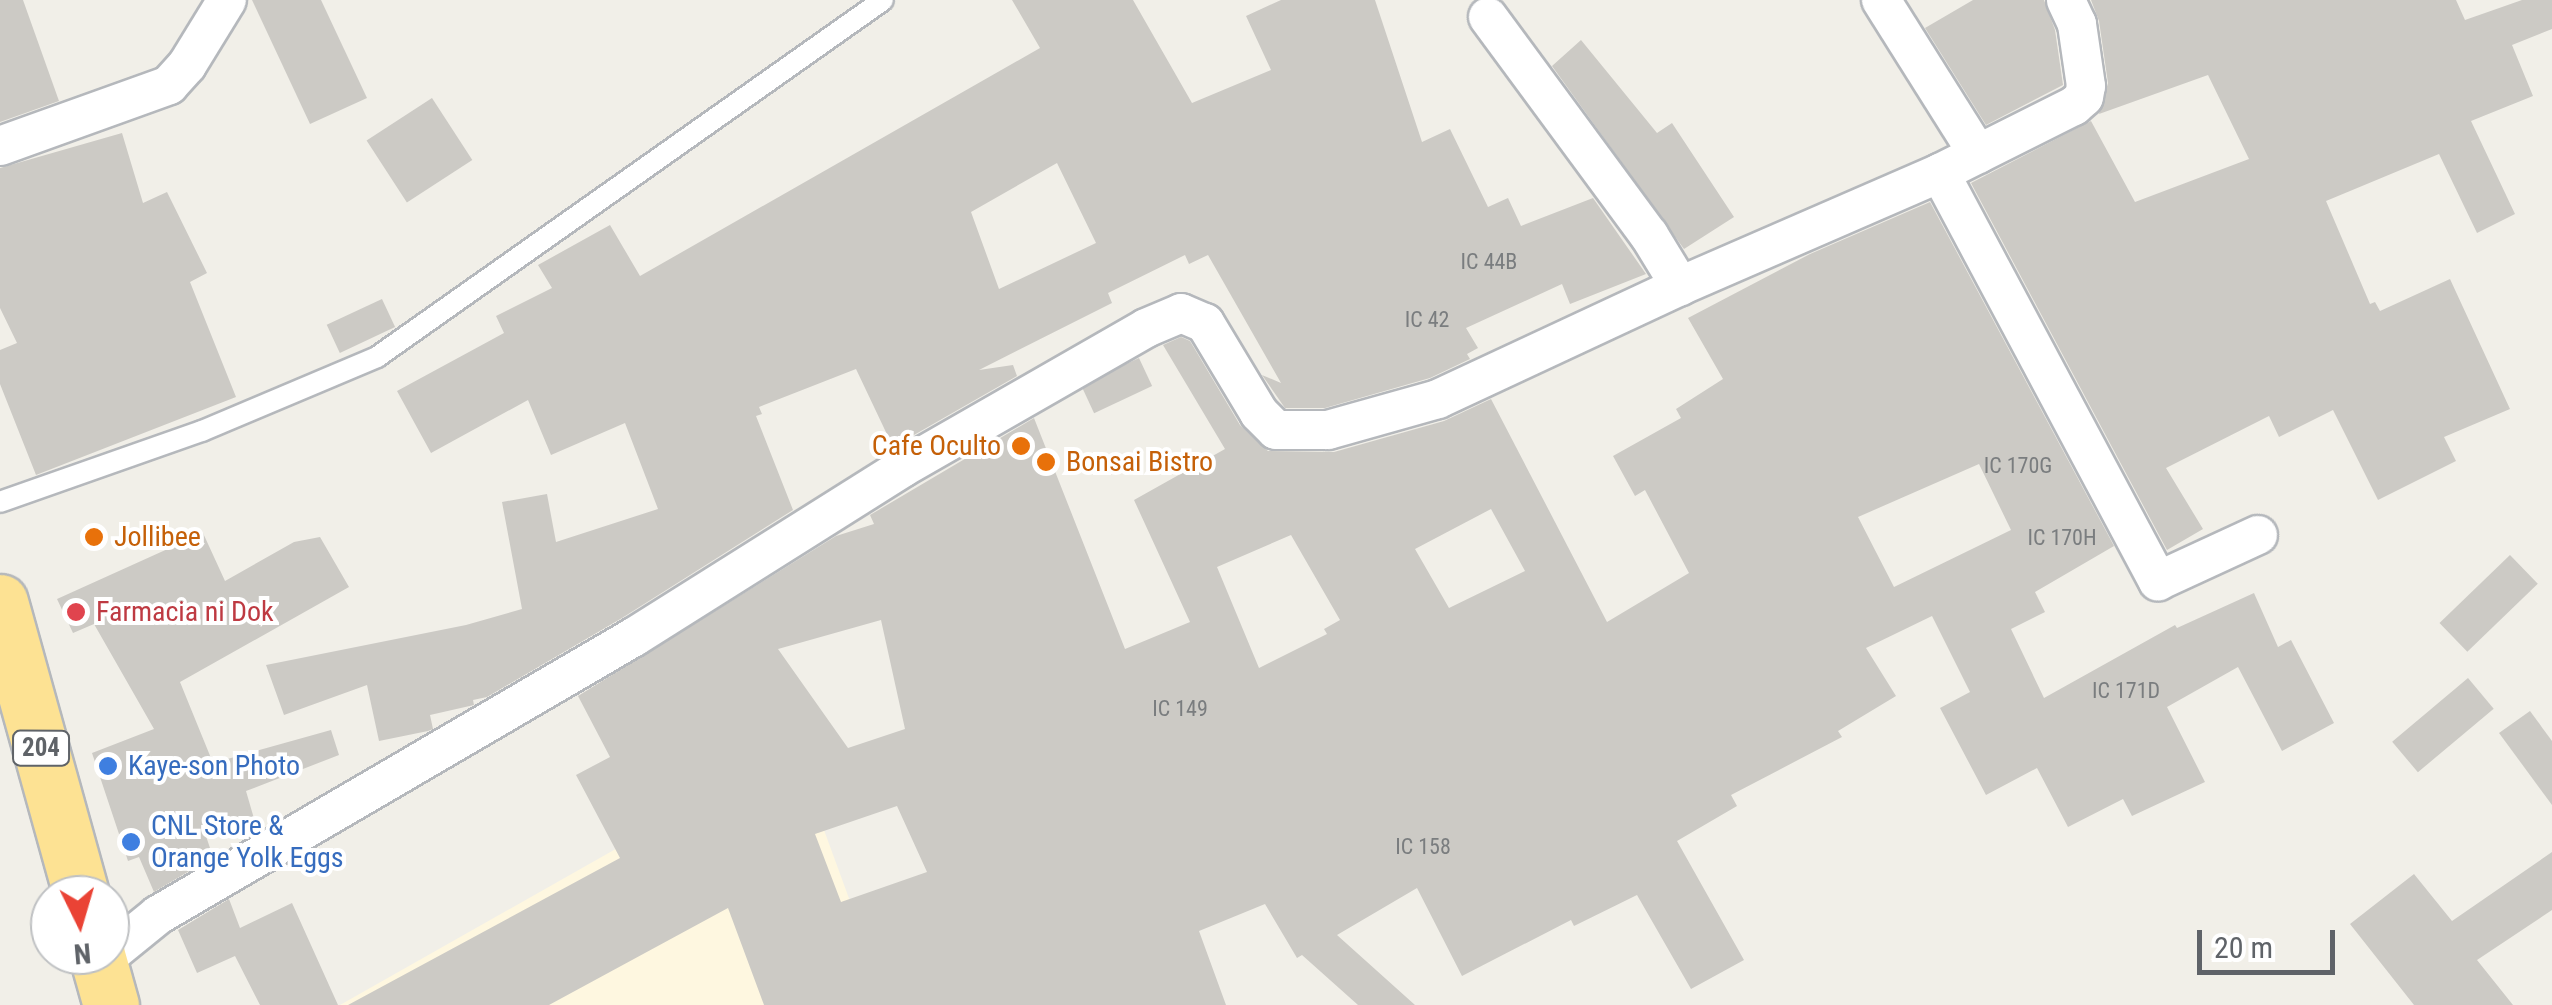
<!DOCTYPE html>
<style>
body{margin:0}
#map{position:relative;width:2552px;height:1005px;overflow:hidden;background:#f1efe8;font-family:"Roboto Condensed",sans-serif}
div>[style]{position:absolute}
.commercial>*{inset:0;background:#fef7e0}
.building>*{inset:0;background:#cccac5;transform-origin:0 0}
.roads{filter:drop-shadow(2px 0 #b5b8bc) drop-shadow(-2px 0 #b5b8bc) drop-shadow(0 2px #b5b8bc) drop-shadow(0 -2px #b5b8bc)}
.lane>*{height:20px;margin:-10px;padding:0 10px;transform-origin:10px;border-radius:10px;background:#fff}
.street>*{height:38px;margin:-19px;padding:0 19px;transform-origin:19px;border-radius:19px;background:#fff}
.highway>*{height:55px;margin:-27.5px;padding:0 27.5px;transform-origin:27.5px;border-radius:27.5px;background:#fde293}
.dots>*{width:28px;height:28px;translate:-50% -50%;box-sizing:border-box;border:5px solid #fff;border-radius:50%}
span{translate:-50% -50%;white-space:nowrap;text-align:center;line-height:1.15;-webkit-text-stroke:8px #fff;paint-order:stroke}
.number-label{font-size:22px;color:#7a7d7f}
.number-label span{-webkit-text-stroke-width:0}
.shield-label span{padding:2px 8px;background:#fff;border:2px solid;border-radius:8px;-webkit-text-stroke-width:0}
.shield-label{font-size:25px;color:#5f6368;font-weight:700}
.food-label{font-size:28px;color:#c56008}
.right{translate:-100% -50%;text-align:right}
.left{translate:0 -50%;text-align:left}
.health-label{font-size:28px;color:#be3a42}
.shop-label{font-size:28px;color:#366cbe}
.north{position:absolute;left:30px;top:875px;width:100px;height:100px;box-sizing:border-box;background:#fff;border:2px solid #bfc1c3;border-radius:50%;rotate:175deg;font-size:28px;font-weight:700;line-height:40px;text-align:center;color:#5f6368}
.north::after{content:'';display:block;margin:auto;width:35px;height:45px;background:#ea4335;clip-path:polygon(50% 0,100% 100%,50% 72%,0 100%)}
.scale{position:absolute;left:2197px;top:930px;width:138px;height:45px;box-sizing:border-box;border:5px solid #5f6368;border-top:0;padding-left:12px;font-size:30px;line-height:35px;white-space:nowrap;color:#5f6368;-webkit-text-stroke:8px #fff;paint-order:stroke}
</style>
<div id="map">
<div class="commercial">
<i style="clip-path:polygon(794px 748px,888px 1005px,340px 1005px)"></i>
</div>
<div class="building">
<i style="clip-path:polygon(0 0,23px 0,59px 101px,0 122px)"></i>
<i style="clip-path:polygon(252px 0,321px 0,367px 98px,310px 124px)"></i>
<i style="clip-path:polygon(evenodd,1012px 0,1133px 0,1192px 103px,1271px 70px,1246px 16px,1281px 0,1375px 0,1422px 142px,1450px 129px,1488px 207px,1508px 198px,1521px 226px,1593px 198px,1646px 274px,1570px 304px,1562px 284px,1466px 328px,1478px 348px,1467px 354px,1470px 359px,1430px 378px,1325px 408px,1285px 408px,1262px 375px,1281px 383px,1208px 255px,1189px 264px,1185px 255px,1108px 293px,1112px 303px,979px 370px,1013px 365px,1017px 376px,893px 447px,856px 369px,759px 407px,762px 414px,756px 416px,793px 510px,622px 618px,487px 697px,473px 700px,474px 705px,430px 715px,433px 729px,428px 731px,379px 741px,367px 685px,284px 715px,266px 665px,466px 625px,522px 609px,502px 502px,547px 494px,556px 542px,658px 509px,625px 423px,551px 455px,528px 400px,431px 453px,397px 391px,504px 333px,496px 316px,552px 288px,538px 265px,610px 225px,640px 276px,1040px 48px,1012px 0,1057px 163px,1096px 243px,999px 289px,971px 212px,1057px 163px)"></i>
<i style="clip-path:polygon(1973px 0,2044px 0,2055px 30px,2063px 85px,1986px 125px,1925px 28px)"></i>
<i style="clip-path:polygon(2091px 0,2456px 0,2465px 20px,2522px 0,2552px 0,2552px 29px,2512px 45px,2533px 96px,2471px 121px,2515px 214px,2477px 233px,2439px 154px,2326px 201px,2370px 304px,2375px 302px,2380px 311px,2450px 279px,2510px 409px,2444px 437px,2456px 461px,2378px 500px,2333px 410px,2279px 437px,2269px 416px,2166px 468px,2203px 529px,2167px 550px,1971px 183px,2091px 121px,2135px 202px,2249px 159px,2208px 75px,2099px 114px,2108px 83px,2099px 21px)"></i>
<i style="clip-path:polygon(1581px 40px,1657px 133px,1672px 123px,1734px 217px,1684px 249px,1552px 66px)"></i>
<i style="left:432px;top:98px;width:74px;height:78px;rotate:57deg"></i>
<i style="clip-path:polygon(122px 133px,143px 203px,167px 192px,207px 273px,190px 282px,236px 397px,36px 475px,0 384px,0 350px,17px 343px,0 308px,0 168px)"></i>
<i style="clip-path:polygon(evenodd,1930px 202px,2114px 546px,2035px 592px,2045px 612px,2011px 629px,2044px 698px,2175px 625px,2177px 628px,2254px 593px,2278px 647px,2291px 640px,2334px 723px,2282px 751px,2238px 667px,2167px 707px,2205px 782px,2132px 816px,2123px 799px,2068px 827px,2037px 768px,1986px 795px,1940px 708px,1970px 692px,1932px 616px,1866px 648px,1896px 696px,1838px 731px,1842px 737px,1731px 795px,1737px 806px,1677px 841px,1744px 960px,1691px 989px,1637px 895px,1574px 926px,1571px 920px,1462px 976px,1417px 888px,1337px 935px,1415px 1005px,1358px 1005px,1302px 955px,1297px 958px,1265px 904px,1199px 931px,1226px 1005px,764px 1005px,728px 908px,549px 1005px,348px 1005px,620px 858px,576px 775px,610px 757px,578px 696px,836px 536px,874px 524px,870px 515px,1034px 418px,1125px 649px,1190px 622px,1134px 500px,1225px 449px,1163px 345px,1181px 337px,1190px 341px,1240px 425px,1268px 451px,1334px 452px,1444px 421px,1491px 399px,1607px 622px,1689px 573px,1645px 490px,1635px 496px,1613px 456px,1681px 418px,1676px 409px,1723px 379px,1688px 318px,1810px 254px,1930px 202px,1979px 464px,2011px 530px,1894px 587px,1858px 517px,1979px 464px,1930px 202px,1491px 509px,1525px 571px,1449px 608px,1415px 549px,1491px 509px,1930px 202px,1291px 535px,1340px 620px,1324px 629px,1327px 634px,1259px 668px,1217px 567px,1291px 535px,1930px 202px,881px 620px,905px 729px,848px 748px,778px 649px,881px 620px,1930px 202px,897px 806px,927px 872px,841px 902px,815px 834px,897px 806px)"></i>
<i style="left:382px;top:299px;width:31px;height:61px;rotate:65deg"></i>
<i style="left:1139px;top:358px;width:31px;height:64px;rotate:65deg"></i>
<i style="clip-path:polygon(203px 533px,225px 581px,294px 542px,320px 537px,349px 587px,180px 682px,213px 763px,331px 730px,339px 755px,246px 791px,255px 822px,206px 836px,213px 857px,154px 892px,139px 857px,128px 861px,92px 753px,154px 729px,94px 624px,73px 633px,57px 599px)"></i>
<i style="left:2510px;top:555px;width:40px;height:98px;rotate:46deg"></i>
<i style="left:2468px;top:678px;width:40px;height:99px;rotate:50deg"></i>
<i style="clip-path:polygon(2530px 711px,2552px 741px,2552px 805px,2499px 733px)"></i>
<i style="clip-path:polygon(2552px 852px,2552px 910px,2477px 960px,2513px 1005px,2414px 1005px,2350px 924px,2414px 874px,2452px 921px)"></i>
<i style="clip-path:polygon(229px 899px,240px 928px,292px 903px,338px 1005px,260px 1005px,235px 956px,197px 973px,178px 930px)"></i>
</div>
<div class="roads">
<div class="lane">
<i style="left:0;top:502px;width:214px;rotate:-19.4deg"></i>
<i style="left:202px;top:431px;width:190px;rotate:-22.9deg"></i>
<i style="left:377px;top:357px;width:619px;rotate:-35.2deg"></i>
</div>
<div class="street">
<i style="left:1881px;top:0;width:182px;rotate:57.8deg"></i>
<i style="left:1488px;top:17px;width:271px;rotate:53.6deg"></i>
<i style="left:1649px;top:235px;width:60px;rotate:58.7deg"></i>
<i style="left:0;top:146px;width:180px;rotate:-19.8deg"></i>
<i style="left:169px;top:85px;width:27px;rotate:-48deg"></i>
<i style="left:187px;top:65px;width:76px;rotate:-58.4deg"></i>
<i style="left:1940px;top:173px;width:463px;rotate:61.9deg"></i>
<i style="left:2158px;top:581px;width:110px;rotate:-24.7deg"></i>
<i style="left:110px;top:954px;width:62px;rotate:-39.1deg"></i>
<i style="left:158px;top:915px;width:551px;rotate:-30.29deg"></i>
<i style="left:634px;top:637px;width:317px;rotate:-32.2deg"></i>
<i style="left:902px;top:468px;width:281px;rotate:-29.8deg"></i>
<i style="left:1146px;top:328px;width:38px;rotate:-23deg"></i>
<i style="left:1181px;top:313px;width:26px;rotate:23deg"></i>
<i style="left:1205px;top:323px;width:105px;rotate:59deg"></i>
<i style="left:1259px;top:413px;width:24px;rotate:45deg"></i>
<i style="left:1276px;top:430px;width:52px"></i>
<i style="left:1328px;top:430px;width:114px;rotate:-15.7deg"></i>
<i style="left:1438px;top:399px;width:267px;rotate:-25deg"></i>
<i style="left:1680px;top:286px;width:283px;rotate:-23.5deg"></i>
<i style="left:1940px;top:173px;width:150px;rotate:-26.6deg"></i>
<i style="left:2074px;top:106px;width:13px;rotate:-42deg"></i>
<i style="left:2084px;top:97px;width:11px;rotate:-80deg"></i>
<i style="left:2086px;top:86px;width:63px;rotate:-98.3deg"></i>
<i style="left:2077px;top:24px;width:26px;rotate:-115deg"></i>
</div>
<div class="highway">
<i style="left:0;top:602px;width:304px;rotate:74.5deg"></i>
<i style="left:97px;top:955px;width:52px;rotate:74.4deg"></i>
</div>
</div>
<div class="dots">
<i style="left:1021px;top:446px;background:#e8710a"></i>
<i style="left:1046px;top:462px;background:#e8710a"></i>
<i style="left:94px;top:537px;background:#e8710a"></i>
<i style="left:76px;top:612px;background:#e0444e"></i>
<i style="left:108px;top:766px;background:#3f7fe0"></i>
<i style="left:131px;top:842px;background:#3f7fe0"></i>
</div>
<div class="number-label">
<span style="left:1489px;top:262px">IC 44B</span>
<span style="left:1427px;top:320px">IC 42</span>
<span style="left:2018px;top:466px">IC 170G</span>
<span style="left:2062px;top:538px">IC 170H</span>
<span style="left:2126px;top:691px">IC 171D</span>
<span style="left:1180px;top:709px">IC 149</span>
<span style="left:1423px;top:847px">IC 158</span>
</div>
<div class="shield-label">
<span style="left:41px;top:748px">204</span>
</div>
<div class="food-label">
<span class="right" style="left:1001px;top:446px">Cafe Oculto</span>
<span class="left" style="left:1066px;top:462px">Bonsai Bistro</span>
<span class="left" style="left:114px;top:537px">Jollibee</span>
</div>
<div class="health-label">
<span class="left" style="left:96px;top:612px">Farmacia ni Dok</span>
</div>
<div class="shop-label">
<span class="left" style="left:128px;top:766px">Kaye-son Photo</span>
<span class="left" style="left:151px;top:842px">CNL Store &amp;<br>Orange Yolk Eggs</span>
</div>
<div class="north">N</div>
<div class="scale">20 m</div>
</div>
